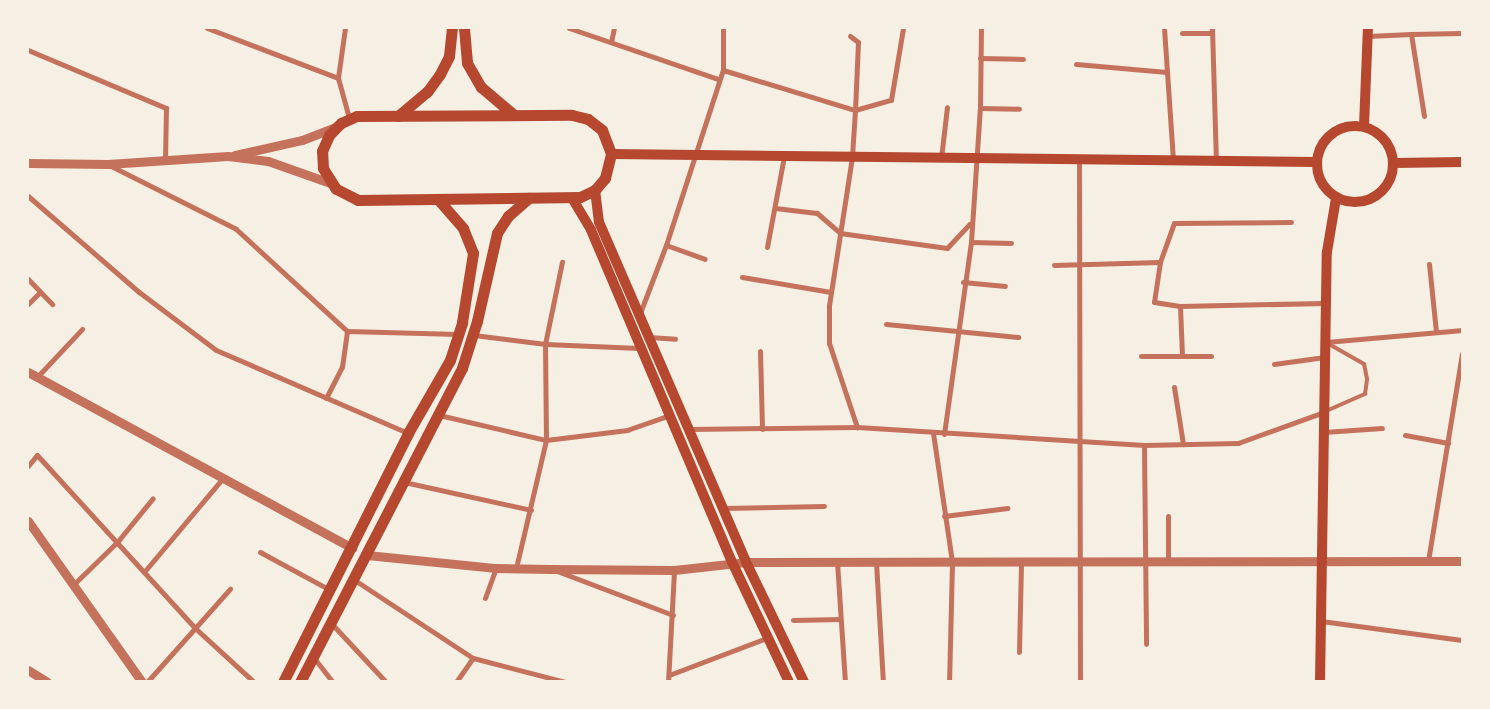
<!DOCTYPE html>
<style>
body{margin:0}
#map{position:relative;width:1490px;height:709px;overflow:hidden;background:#f6efe4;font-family:"Exo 2",sans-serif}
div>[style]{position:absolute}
.service>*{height:4px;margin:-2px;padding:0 2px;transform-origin:2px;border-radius:2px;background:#c5725c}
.minor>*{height:5px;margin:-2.5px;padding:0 2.5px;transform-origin:2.5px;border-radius:2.5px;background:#c5725c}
.tertiary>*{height:9px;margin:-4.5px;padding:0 4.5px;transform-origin:4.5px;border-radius:4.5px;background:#c5725c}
.secondary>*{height:10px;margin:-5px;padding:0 5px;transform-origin:5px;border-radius:5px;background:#b5482f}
.secondary>.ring{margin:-5px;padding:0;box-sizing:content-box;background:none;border:10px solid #b5482f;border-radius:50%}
.primary>*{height:11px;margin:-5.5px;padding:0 5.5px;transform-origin:5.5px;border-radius:5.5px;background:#b5482f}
span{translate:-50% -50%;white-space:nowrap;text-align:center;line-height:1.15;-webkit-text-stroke:4px #f6efe4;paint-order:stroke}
.frame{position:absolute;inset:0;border:29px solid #f6efe4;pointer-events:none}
</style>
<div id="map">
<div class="service">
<i style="left:1326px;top:411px;width:43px;rotate:-23.6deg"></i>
<i style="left:1365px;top:394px;width:15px;rotate:-82deg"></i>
<i style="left:1367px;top:379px;width:15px;rotate:-101deg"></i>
<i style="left:1364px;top:364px;width:43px;rotate:-150.4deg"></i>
</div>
<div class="minor">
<i style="left:207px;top:28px;width:140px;rotate:20.9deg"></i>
<i style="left:345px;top:28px;width:50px;rotate:98deg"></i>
<i style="left:338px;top:78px;width:41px;rotate:74.6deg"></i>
<i style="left:569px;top:28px;width:157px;rotate:18.9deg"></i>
<i style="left:1164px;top:28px;width:133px;rotate:86.1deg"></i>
<i style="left:1212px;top:28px;width:133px;rotate:88.3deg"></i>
<i style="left:1182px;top:33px;width:30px"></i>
<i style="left:1411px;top:34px;width:51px;rotate:-1.1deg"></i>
<i style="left:850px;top:36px;width:10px;rotate:37deg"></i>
<i style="left:858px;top:42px;width:68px;rotate:92.5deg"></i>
<i style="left:855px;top:110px;width:47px;rotate:93.7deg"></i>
<i style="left:852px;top:157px;width:151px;rotate:98.8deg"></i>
<i style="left:829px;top:306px;width:37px;rotate:90deg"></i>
<i style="left:829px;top:343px;width:89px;rotate:71.6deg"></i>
<i style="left:1368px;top:36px;width:43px;rotate:-2.7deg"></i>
<i style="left:1411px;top:34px;width:83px;rotate:81deg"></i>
<i style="left:611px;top:42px;width:14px;rotate:-78deg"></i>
<i style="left:28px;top:50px;width:150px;rotate:22.8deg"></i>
<i style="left:166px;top:108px;width:50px;rotate:91.1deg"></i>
<i style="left:980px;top:58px;width:43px;rotate:1.3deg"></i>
<i style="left:1076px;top:64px;width:91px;rotate:5deg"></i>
<i style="left:723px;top:70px;width:138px;rotate:16.9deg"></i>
<i style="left:980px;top:108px;width:39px;rotate:1deg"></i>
<i style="left:855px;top:110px;width:37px;rotate:-16deg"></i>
<i style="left:891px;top:100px;width:73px;rotate:-80.5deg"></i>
<i style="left:941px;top:158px;width:51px;rotate:-83.3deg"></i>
<i style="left:1079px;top:159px;width:523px;rotate:89.89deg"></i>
<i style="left:109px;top:165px;width:142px;rotate:26.7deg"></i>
<i style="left:236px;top:229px;width:151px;rotate:42.6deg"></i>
<i style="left:347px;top:331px;width:111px;rotate:1.5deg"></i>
<i style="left:28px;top:196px;width:147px;rotate:40.9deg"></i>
<i style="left:139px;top:292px;width:96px;rotate:37deg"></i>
<i style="left:216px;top:350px;width:209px;rotate:23.4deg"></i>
<i style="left:775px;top:208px;width:42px;rotate:6.8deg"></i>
<i style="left:817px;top:213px;width:30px;rotate:41deg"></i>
<i style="left:840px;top:233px;width:108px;rotate:8deg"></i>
<i style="left:947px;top:248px;width:33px;rotate:-47deg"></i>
<i style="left:971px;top:242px;width:40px;rotate:1.4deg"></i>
<i style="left:666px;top:245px;width:41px;rotate:19.7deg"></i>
<i style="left:767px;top:247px;width:93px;rotate:-79.4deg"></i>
<i style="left:1160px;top:262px;width:41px;rotate:-70.3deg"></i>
<i style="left:1174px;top:223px;width:117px;rotate:-0.5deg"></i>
<i style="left:1429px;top:264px;width:68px;rotate:84.1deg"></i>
<i style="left:1054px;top:265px;width:106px;rotate:-1.6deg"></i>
<i style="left:1160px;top:262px;width:40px;rotate:98.5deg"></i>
<i style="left:1154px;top:302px;width:26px;rotate:9deg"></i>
<i style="left:1180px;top:306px;width:146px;rotate:-1.2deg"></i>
<i style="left:742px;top:277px;width:90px;rotate:9.6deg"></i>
<i style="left:28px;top:279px;width:35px;rotate:46deg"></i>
<i style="left:963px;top:282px;width:42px;rotate:5.4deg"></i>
<i style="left:28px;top:304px;width:17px;rotate:-45deg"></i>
<i style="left:1180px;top:306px;width:50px;rotate:87.7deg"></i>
<i style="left:640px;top:313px;width:73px;rotate:-69.1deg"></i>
<i style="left:666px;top:245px;width:184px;rotate:-72deg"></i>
<i style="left:723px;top:70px;width:42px;rotate:-90deg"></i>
<i style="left:886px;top:324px;width:133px;rotate:5.6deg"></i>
<i style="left:474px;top:335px;width:72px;rotate:7.2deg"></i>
<i style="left:545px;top:344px;width:94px;rotate:2.4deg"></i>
<i style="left:649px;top:337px;width:26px;rotate:4deg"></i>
<i style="left:1326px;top:342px;width:137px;rotate:-5deg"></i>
<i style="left:760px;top:351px;width:78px;rotate:88.5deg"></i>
<i style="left:1141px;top:356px;width:70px"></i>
<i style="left:1274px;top:364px;width:51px;rotate:-7.8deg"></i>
<i style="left:37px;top:377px;width:66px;rotate:-46.8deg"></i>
<i style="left:1174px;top:387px;width:58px;rotate:81deg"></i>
<i style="left:326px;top:398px;width:35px;rotate:-63deg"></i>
<i style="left:342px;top:367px;width:36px;rotate:-82deg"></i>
<i style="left:439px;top:415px;width:110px;rotate:13.2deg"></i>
<i style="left:546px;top:440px;width:82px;rotate:-7deg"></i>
<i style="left:627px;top:430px;width:46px;rotate:-19.2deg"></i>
<i style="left:690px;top:429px;width:167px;rotate:-0.7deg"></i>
<i style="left:857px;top:427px;width:288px;rotate:3.6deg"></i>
<i style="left:1144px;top:445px;width:94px;rotate:-1.2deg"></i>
<i style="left:1238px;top:443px;width:91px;rotate:-19.8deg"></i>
<i style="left:1324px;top:432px;width:58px;rotate:-3.9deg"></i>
<i style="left:933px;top:433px;width:130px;rotate:81.6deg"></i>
<i style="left:952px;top:562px;width:120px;rotate:91.4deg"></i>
<i style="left:944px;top:434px;width:194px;rotate:-82deg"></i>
<i style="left:971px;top:242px;width:134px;rotate:-86.2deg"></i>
<i style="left:980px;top:108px;width:80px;rotate:-89.3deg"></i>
<i style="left:1405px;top:435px;width:44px;rotate:10.5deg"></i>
<i style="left:1144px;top:445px;width:199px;rotate:89.4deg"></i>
<i style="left:28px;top:466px;width:14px;rotate:-51deg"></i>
<i style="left:37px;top:455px;width:234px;rotate:47.6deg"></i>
<i style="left:195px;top:628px;width:80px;rotate:42.5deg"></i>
<i style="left:404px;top:482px;width:130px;rotate:12.4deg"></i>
<i style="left:723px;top:508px;width:101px;rotate:-1.1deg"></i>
<i style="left:944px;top:516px;width:64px;rotate:-7.2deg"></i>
<i style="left:1168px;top:516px;width:45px;rotate:90deg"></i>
<i style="left:260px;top:552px;width:80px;rotate:28.5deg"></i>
<i style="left:1428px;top:561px;width:210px;rotate:-80.7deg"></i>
<i style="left:837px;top:562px;width:120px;rotate:86.2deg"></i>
<i style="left:876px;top:562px;width:120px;rotate:86.7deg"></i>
<i style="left:516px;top:568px;width:131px;rotate:-76.8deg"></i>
<i style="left:546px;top:440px;width:96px;rotate:-90.6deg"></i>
<i style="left:545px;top:344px;width:84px;rotate:-78.3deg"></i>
<i style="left:557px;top:571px;width:124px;rotate:20.8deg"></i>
<i style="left:144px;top:572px;width:123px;rotate:-50deg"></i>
<i style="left:353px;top:579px;width:144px;rotate:33.4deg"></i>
<i style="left:473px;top:658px;width:95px;rotate:14.6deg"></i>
<i style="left:74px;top:584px;width:62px;rotate:-44.3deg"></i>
<i style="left:118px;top:541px;width:55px;rotate:-50.9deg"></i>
<i style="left:485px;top:598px;width:32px;rotate:-70deg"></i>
<i style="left:793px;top:620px;width:47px;rotate:-1.2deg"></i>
<i style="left:1321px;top:621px;width:142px;rotate:7.7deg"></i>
<i style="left:330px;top:622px;width:82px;rotate:47deg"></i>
<i style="left:1019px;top:652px;width:90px;rotate:-88.7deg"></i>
<i style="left:314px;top:658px;width:31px;rotate:52deg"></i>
<i style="left:669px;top:675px;width:107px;rotate:-20.8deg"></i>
<i style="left:147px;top:682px;width:125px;rotate:-48.3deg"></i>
<i style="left:456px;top:682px;width:29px;rotate:-55deg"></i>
<i style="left:668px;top:682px;width:112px;rotate:-86.9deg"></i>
</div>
<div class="tertiary">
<i style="left:235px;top:155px;width:69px;rotate:-12.6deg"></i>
<i style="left:302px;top:140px;width:34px;rotate:-21deg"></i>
<i style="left:28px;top:163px;width:80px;rotate:0.7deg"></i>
<i style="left:108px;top:164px;width:120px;rotate:-3.8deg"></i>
<i style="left:228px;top:156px;width:40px;rotate:7.1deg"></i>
<i style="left:268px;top:161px;width:66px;rotate:19.5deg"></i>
<i style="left:28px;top:372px;width:369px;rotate:28.5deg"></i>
<i style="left:28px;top:521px;width:197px;rotate:54.7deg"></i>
<i style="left:367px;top:555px;width:130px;rotate:5.8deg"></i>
<i style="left:496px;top:568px;width:55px;rotate:1deg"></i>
<i style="left:551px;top:569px;width:123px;rotate:0.5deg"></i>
<i style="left:674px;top:570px;width:72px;rotate:-6.3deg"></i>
<i style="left:746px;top:562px;width:716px;rotate:-0.08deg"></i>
<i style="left:28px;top:670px;width:22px;rotate:32deg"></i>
</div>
<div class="secondary">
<i class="ring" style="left:1317px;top:126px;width:66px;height:66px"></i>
<i style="left:1364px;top:126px;width:98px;rotate:-87.7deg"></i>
<i style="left:611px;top:154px;width:705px;rotate:0.65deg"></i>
<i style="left:1394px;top:163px;width:68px;rotate:-0.8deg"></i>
<i style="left:595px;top:190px;width:32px;rotate:83deg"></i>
<i style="left:599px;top:222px;width:370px;rotate:66.6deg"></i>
<i style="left:746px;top:562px;width:133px;rotate:64.2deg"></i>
<i style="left:572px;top:198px;width:37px;rotate:59deg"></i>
<i style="left:591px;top:230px;width:361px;rotate:67deg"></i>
<i style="left:732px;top:562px;width:133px;rotate:64.6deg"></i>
<i style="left:1320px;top:682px;width:430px;rotate:-89.1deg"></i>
<i style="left:1327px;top:252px;width:55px;rotate:-80.5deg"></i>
</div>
<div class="primary">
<i style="left:464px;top:28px;width:35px;rotate:85deg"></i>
<i style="left:467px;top:63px;width:28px;rotate:60deg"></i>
<i style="left:481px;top:87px;width:43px;rotate:40.3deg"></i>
<i style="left:572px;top:115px;width:16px;rotate:14deg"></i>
<i style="left:588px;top:119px;width:18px;rotate:38deg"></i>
<i style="left:602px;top:130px;width:26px;rotate:69deg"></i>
<i style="left:611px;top:154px;width:25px;rotate:104deg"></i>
<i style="left:605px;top:178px;width:16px;rotate:130deg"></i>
<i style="left:595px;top:190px;width:17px;rotate:155deg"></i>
<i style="left:580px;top:197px;width:222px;rotate:179.2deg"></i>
<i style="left:358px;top:200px;width:25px;rotate:-153deg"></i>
<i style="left:336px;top:189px;width:25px;rotate:-122deg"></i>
<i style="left:323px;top:168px;width:17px;rotate:-93deg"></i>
<i style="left:322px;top:151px;width:17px;rotate:-66deg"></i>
<i style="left:329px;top:135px;width:17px;rotate:-45deg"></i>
<i style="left:341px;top:123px;width:17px;rotate:-24deg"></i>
<i style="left:357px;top:116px;width:215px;rotate:-0.3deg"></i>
<i style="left:398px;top:116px;width:38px;rotate:-40deg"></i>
<i style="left:427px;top:92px;width:22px;rotate:-54deg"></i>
<i style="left:440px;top:74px;width:20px;rotate:-63deg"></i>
<i style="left:449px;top:56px;width:28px;rotate:-84deg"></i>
<i style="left:283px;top:682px;width:279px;rotate:-63.3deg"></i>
<i style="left:408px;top:433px;width:84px;rotate:-60.1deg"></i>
<i style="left:450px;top:360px;width:40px;rotate:-72deg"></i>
<i style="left:462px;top:322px;width:70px;rotate:-80.9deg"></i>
<i style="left:473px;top:253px;width:27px;rotate:-112deg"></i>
<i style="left:463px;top:228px;width:38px;rotate:-131deg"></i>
<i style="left:300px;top:682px;width:353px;rotate:-62.7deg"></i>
<i style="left:462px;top:368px;width:49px;rotate:-72.3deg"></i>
<i style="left:477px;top:321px;width:90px;rotate:-77.2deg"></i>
<i style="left:497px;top:233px;width:20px;rotate:-57deg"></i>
<i style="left:508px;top:216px;width:28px;rotate:-41deg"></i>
</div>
<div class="frame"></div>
</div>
